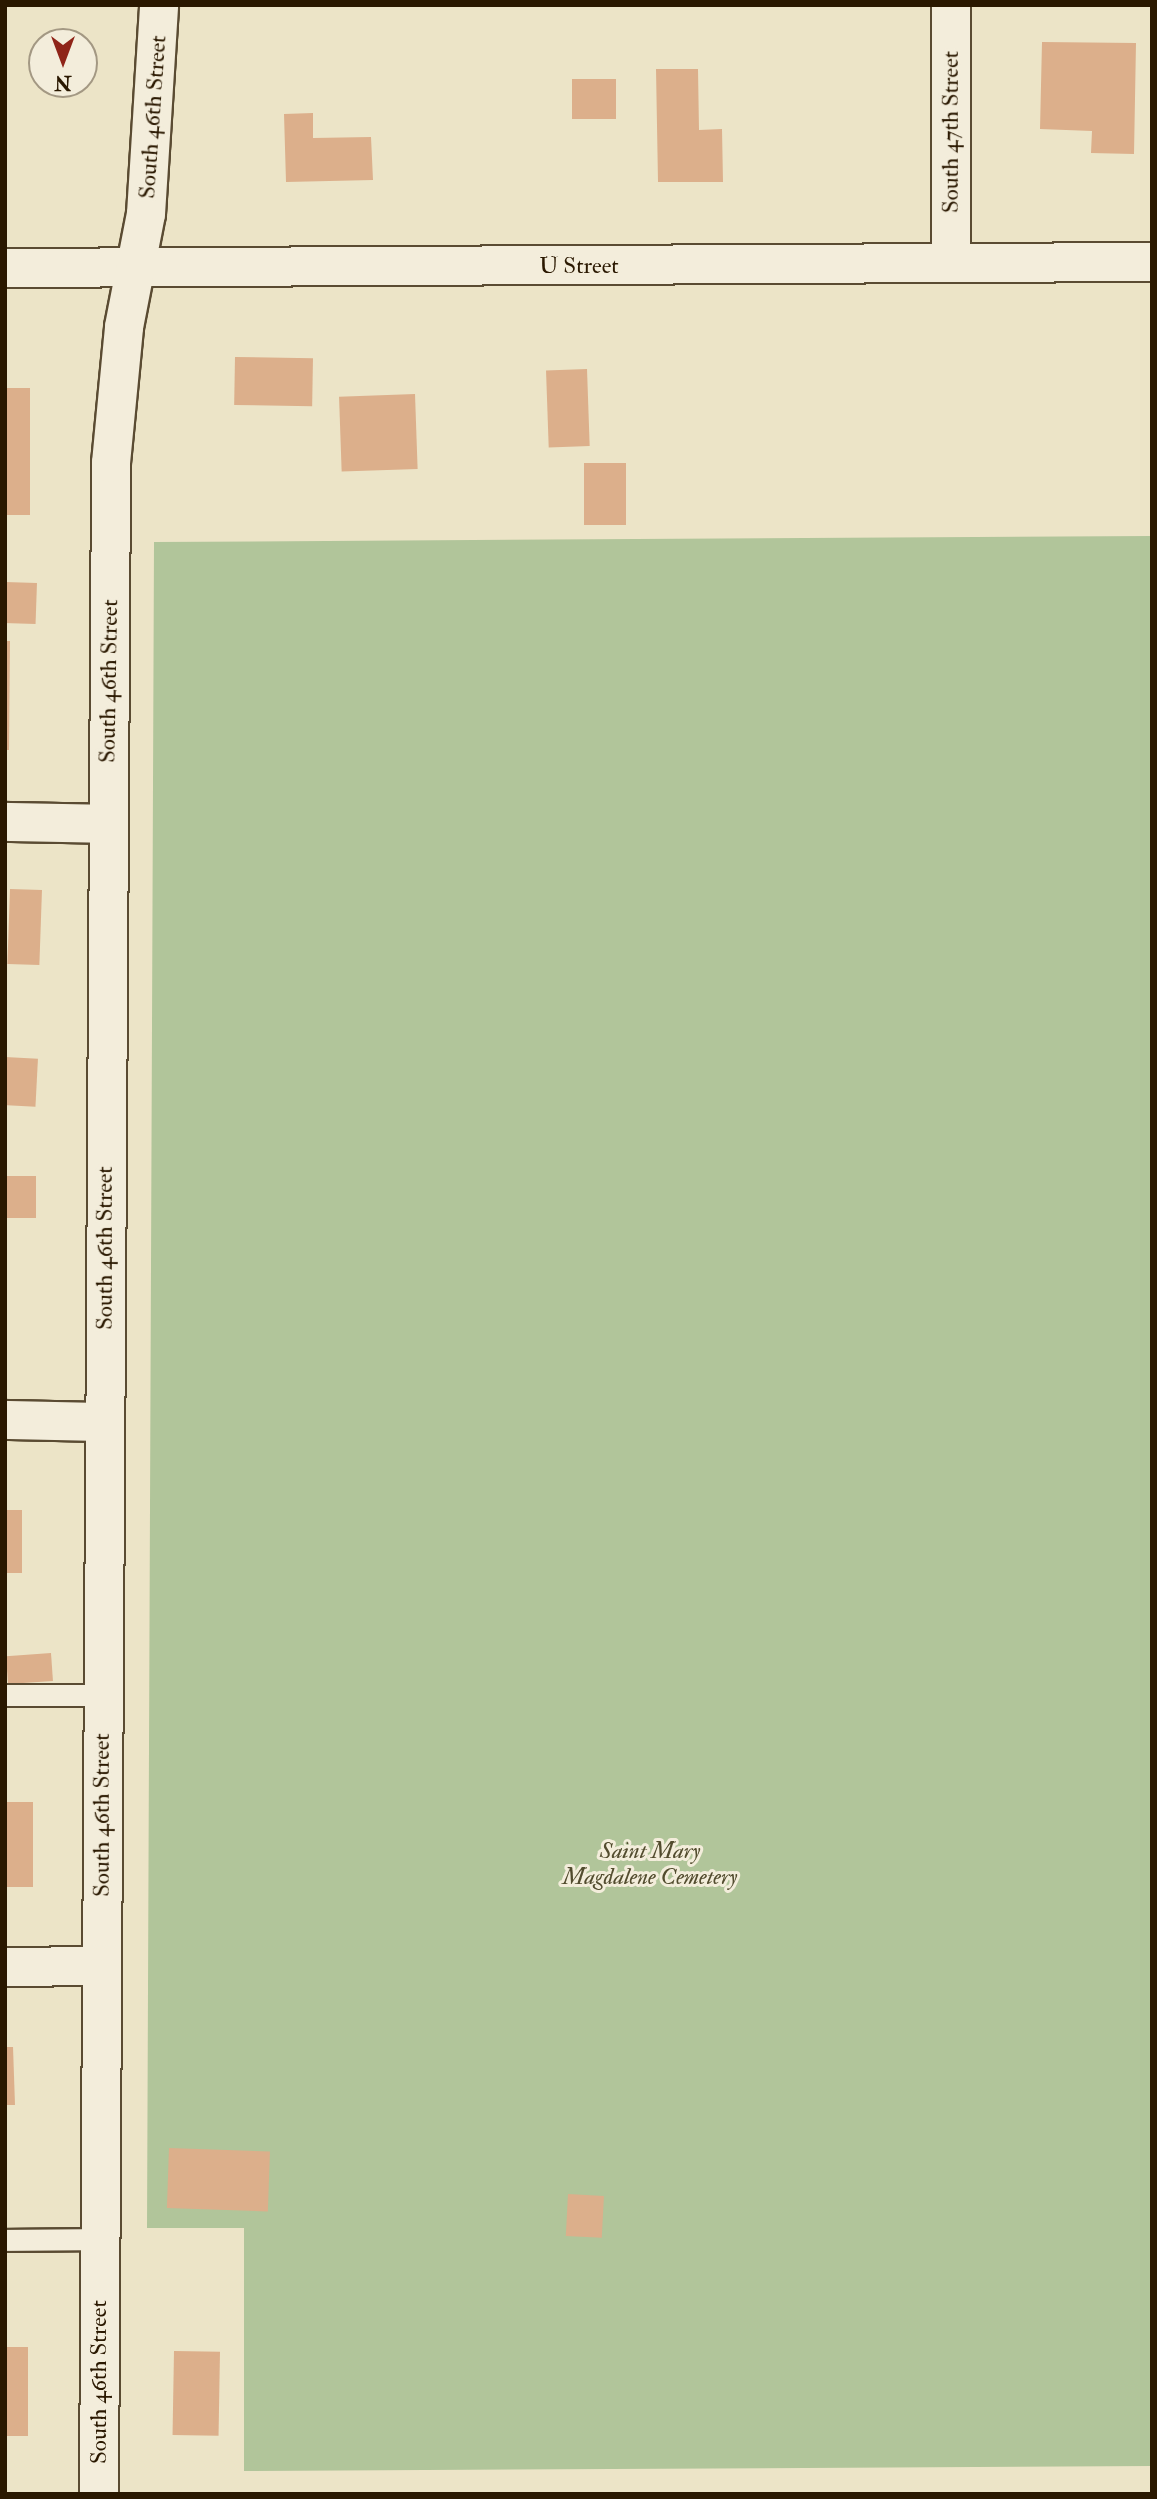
<!DOCTYPE html>
<style>
body{margin:0}
#map{position:relative;width:1157px;height:2499px;overflow:hidden;background:#ece4c7;font-family:"IM FELL Double Pica",serif}
div>[style]{position:absolute}
.green>*{inset:0;background:#b1c59a}
.building>*{inset:0;background:#dcaf8b;transform-origin:0 0}
.roads{filter:drop-shadow(2px 0 #5a4b32) drop-shadow(-2px 0 #5a4b32) drop-shadow(0 2px #5a4b32) drop-shadow(0 -2px #5a4b32)}
.service>*{height:21px;margin:-10.5px;padding:0 10.5px;transform-origin:10.5px;border-radius:10.5px;background:#f3eddb}
.minor>*{height:38px;margin:-19px;padding:0 19px;transform-origin:19px;border-radius:19px;background:#f3eddb}
span{translate:-50% -50%;white-space:nowrap;text-align:center;line-height:1.15;-webkit-text-stroke:6px #f3eddb;paint-order:stroke}
.street-label{font-size:23px;color:#2a1800}
.park-label{font-size:23px;color:#524c2e;font-style:italic}
.frame{position:absolute;inset:0;border:7px solid #2a1800;pointer-events:none}
.north{position:absolute;left:28px;top:28px;width:70px;height:70px;box-sizing:border-box;background:#f3eddb;border:2px solid #a39883;border-radius:50%;rotate:180deg;font-size:19px;font-weight:700;line-height:28px;text-align:center;color:#2a1800}
.north::after{content:'';display:block;margin:auto;width:24px;height:32px;background:#8f2418;clip-path:polygon(50% 0,100% 100%,50% 72%,0 100%)}
</style>
<div id="map">
<div class="green">
<i style="clip-path:polygon(1152px 536px,1152px 2466px,244px 2471px,244px 2228px,147px 2228px,154px 542px)"></i>
</div>
<div class="building">
<i style="clip-path:polygon(1042px 42px,1136px 43px,1134px 154px,1091px 153px,1092px 131px,1040px 129px)"></i>
<i style="clip-path:polygon(656px 69px,698px 69px,699px 130px,722px 129px,723px 182px,658px 182px)"></i>
<i style="left:572px;top:79px;width:44px;height:40px"></i>
<i style="clip-path:polygon(313px 113px,313px 138px,371px 137px,373px 180px,286px 182px,284px 114px)"></i>
<i style="left:235px;top:357px;width:78px;height:48px;rotate:1deg"></i>
<i style="left:587px;top:369px;width:77px;height:41px;rotate:88deg"></i>
<i style="left:5px;top:388px;width:25px;height:127px"></i>
<i style="left:415px;top:394px;width:75px;height:76px;rotate:88deg"></i>
<i style="left:584px;top:463px;width:42px;height:62px"></i>
<i style="left:5px;top:582px;width:32px;height:41px;rotate:2deg"></i>
<i style="clip-path:polygon(5px 641px,10px 641px,9px 750px,5px 750px)"></i>
<i style="left:10px;top:889px;width:32px;height:75px;rotate:2deg"></i>
<i style="left:5px;top:1057px;width:33px;height:48px;rotate:3deg"></i>
<i style="left:5px;top:1176px;width:31px;height:42px"></i>
<i style="left:5px;top:1510px;width:17px;height:63px"></i>
<i style="left:51px;top:1653px;width:28px;height:45px;rotate:86deg"></i>
<i style="left:5px;top:1802px;width:28px;height:85px"></i>
<i style="clip-path:polygon(5px 2047px,13px 2047px,15px 2105px,5px 2105px)"></i>
<i style="left:169px;top:2148px;width:101px;height:60px;rotate:2deg"></i>
<i style="left:568px;top:2194px;width:36px;height:42px;rotate:3deg"></i>
<i style="left:5px;top:2347px;width:23px;height:89px"></i>
<i style="left:174px;top:2351px;width:46px;height:84px;rotate:1deg"></i>
</div>
<div class="roads">
<div class="service">
<i style="left:5px;top:1695px;width:98px"></i>
<i style="left:5px;top:2240px;width:94px;rotate:-0.6deg"></i>
</div>
<div class="minor">
<i style="left:951px;top:259px;width:254px;rotate:-90deg"></i>
<i style="left:5px;top:268px;width:1147px;rotate:-0.3deg"></i>
<i style="left:5px;top:822px;width:103px;rotate:1.1deg"></i>
<i style="left:5px;top:1420px;width:99px;rotate:1.2deg"></i>
<i style="left:5px;top:1967px;width:96px;rotate:-0.6deg"></i>
<i style="left:99px;top:2494px;width:2031px;rotate:-89.66deg"></i>
<i style="left:111px;top:463px;width:137px;rotate:-84.5deg"></i>
<i style="left:124px;top:327px;width:115px;rotate:-79deg"></i>
<i style="left:146px;top:214px;width:209px;rotate:-86.4deg"></i>
</div>
</div>
<div class="street-label">
<span style="left:153px;top:117px;rotate:-86deg">South 46th Street</span>
<span style="left:951px;top:132px;rotate:-90deg">South 47th Street</span>
<span style="left:579px;top:266px">U Street</span>
<span style="left:109px;top:681px;rotate:-89deg">South 46th Street</span>
<span style="left:105px;top:1248px;rotate:-90deg">South 46th Street</span>
<span style="left:102px;top:1815px;rotate:-90deg">South 46th Street</span>
<span style="left:99px;top:2382px;rotate:-90deg">South 46th Street</span>
</div>
<div class="park-label">
<span style="left:650px;top:1864px">Saint Mary<br>Magdalene Cemetery</span>
</div>
<div class="frame"></div>
<div class="north">N</div>
</div>
